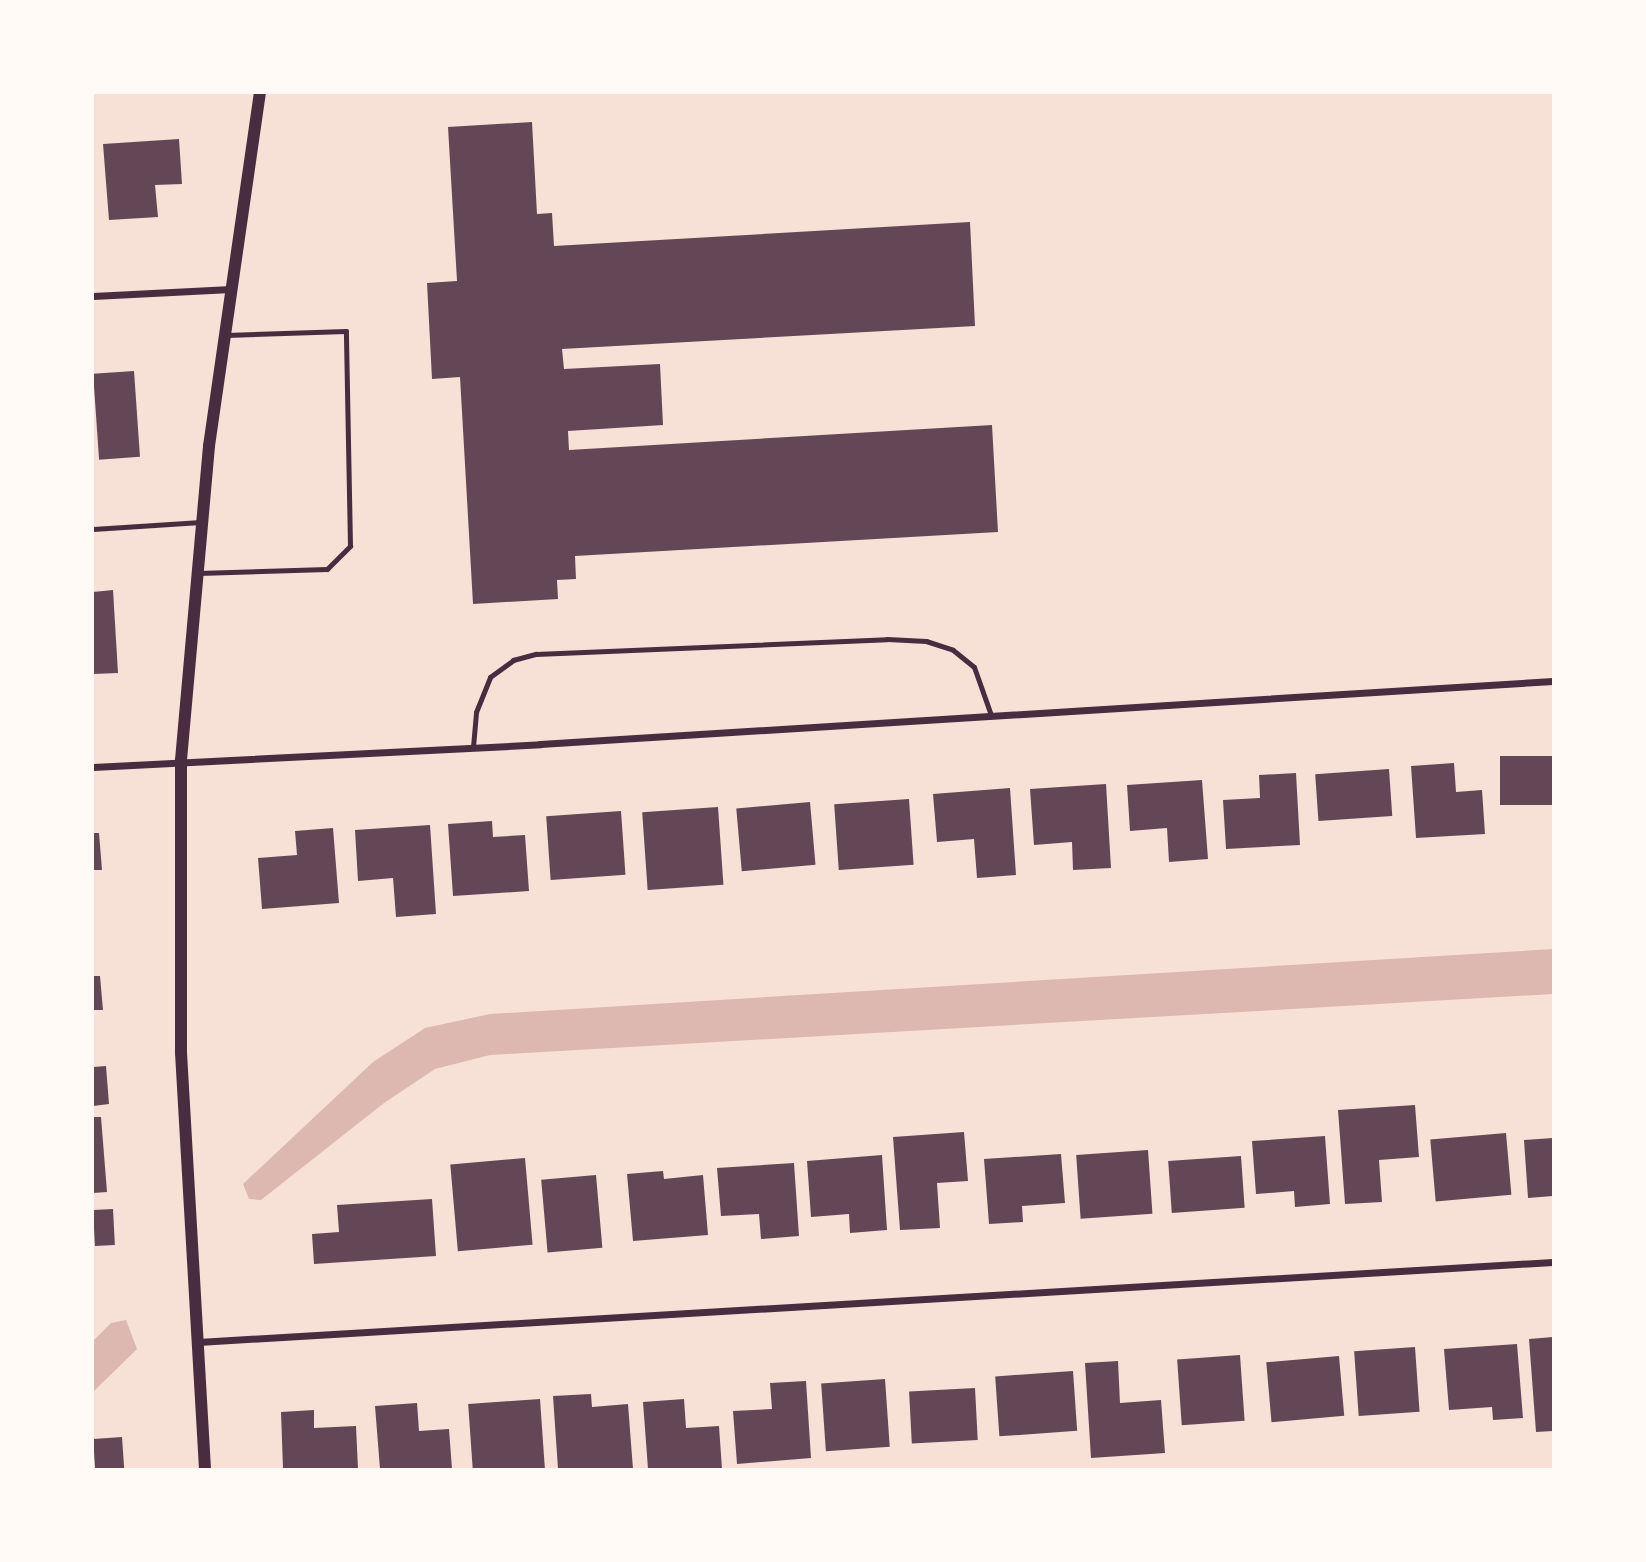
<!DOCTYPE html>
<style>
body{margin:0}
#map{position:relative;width:1646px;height:1562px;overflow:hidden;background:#f7e1d7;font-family:Spectral,serif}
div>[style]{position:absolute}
.water>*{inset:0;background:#dcb8b0}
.building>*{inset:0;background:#644757;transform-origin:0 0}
.service>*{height:5px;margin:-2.5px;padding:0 2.5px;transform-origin:2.5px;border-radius:2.5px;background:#4a2c40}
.minor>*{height:7px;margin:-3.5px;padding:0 3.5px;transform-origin:3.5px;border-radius:3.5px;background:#4a2c40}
.tertiary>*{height:12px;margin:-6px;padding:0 6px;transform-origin:6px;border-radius:6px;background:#4a2c40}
span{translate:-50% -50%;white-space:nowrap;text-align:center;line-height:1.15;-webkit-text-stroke:7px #fffaf5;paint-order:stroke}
.frame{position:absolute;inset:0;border:94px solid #fffaf5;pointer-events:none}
</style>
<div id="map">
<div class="water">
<i style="clip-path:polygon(1553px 949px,1553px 994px,490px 1055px,435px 1069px,384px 1103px,261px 1200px,249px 1199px,243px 1184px,373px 1062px,425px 1028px,490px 1014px)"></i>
<i style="clip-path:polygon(126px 1320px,137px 1349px,93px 1392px,93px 1341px,111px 1323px)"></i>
</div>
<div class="building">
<i style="clip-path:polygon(532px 122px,537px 214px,552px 213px,554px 246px,970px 222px,975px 326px,562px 349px,564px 369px,660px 364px,663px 425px,568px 431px,569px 450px,992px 425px,998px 532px,575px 556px,576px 579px,557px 580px,558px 599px,473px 604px,460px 377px,432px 379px,427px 283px,457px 281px,448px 127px)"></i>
<i style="clip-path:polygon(179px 139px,182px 184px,155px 185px,158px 217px,109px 220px,103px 144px)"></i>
<i style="left:134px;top:371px;width:86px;height:41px;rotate:86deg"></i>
<i style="clip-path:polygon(113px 590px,118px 673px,93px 674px,93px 592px)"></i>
<i style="left:1553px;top:756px;width:49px;height:53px;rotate:90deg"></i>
<i style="clip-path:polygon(1454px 763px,1456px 792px,1482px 790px,1485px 834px,1416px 838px,1411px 766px)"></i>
<i style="left:1389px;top:769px;width:47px;height:74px;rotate:86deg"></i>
<i style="clip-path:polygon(1296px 773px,1300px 845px,1226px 849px,1223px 800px,1260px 798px,1259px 775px)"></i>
<i style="clip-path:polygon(1202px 780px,1208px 859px,1169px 862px,1167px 828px,1130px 831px,1127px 785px)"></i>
<i style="clip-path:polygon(1106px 784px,1111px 868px,1073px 870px,1072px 842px,1034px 845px,1030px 789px)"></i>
<i style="clip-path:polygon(1010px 788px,1016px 875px,977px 878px,974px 839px,937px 842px,933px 794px)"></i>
<i style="left:909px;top:799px;width:66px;height:75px;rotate:86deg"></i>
<i style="left:810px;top:802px;width:63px;height:74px;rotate:85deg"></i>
<i style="left:718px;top:807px;width:78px;height:76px;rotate:86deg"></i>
<i style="left:621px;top:811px;width:64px;height:75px;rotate:86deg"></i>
<i style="clip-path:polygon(492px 821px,493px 837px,525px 835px,529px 891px,453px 896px,448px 824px)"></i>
<i style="clip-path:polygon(430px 825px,436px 914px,396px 917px,393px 878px,358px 881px,355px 830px)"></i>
<i style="clip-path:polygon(333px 828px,339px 903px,262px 909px,258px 858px,297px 855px,295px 831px)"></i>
<i style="clip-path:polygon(93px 833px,99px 833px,102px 870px,93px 870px)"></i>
<i style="clip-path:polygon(93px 976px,100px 976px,103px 1010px,93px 1010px)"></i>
<i style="clip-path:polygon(106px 1066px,109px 1104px,93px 1106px,93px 1067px)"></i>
<i style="clip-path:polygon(1415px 1105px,1419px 1157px,1379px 1160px,1382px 1202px,1345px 1204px,1338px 1110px)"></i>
<i style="clip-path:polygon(93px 1117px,101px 1117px,107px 1192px,93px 1193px)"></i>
<i style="clip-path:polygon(964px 1132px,968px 1181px,937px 1183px,940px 1228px,900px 1230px,893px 1137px)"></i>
<i style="left:1506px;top:1133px;width:62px;height:76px;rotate:85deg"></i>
<i style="clip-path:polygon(1325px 1136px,1330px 1204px,1295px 1207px,1294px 1191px,1256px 1194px,1252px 1141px)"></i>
<i style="clip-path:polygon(1553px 1138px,1553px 1196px,1528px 1198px,1524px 1140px)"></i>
<i style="left:1148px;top:1150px;width:64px;height:72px;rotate:86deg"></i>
<i style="clip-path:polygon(1061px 1154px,1065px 1203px,1022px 1206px,1023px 1222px,989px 1224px,984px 1159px)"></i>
<i style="clip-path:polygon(882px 1155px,887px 1230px,850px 1233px,849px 1214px,811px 1217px,807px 1161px)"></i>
<i style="left:1241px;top:1156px;width:52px;height:73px;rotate:86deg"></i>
<i style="left:525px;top:1158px;width:87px;height:75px;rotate:85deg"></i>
<i style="clip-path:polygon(794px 1163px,799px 1236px,761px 1239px,759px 1214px,721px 1216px,717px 1168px)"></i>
<i style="clip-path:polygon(663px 1171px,664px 1179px,703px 1175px,708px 1235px,633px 1241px,627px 1174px)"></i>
<i style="left:596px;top:1175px;width:73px;height:55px;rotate:85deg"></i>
<i style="clip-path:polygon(432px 1199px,436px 1256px,314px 1264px,312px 1234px,339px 1232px,337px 1205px)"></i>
<i style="left:113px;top:1209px;width:36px;height:20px;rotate:87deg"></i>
<i style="clip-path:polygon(1553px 1337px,1553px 1431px,1536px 1432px,1529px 1339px)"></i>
<i style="clip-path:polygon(1517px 1344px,1523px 1418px,1493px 1420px,1492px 1407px,1449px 1410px,1444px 1349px)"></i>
<i style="left:1415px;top:1347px;width:65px;height:61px;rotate:86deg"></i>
<i style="left:1240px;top:1355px;width:66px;height:63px;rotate:86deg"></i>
<i style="left:1339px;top:1356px;width:60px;height:73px;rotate:85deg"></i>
<i style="clip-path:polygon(1118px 1361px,1120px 1403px,1161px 1400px,1165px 1453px,1091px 1458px,1085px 1363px)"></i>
<i style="left:1073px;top:1371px;width:60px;height:78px;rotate:86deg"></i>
<i style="left:885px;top:1379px;width:68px;height:64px;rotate:86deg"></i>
<i style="clip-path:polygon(806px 1381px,811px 1458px,737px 1464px,733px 1411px,772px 1409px,770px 1383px)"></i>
<i style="left:975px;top:1388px;width:52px;height:66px;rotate:87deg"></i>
<i style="clip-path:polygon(591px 1394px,592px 1407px,628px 1404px,633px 1469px,558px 1469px,553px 1396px)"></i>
<i style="left:540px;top:1399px;width:70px;height:72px;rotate:86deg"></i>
<i style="clip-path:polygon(684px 1399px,686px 1428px,719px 1426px,722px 1469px,648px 1469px,643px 1402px)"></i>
<i style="clip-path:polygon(417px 1403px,419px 1431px,449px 1429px,452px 1469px,380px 1469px,375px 1406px)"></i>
<i style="clip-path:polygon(314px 1410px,314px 1428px,356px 1426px,358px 1469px,283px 1469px,281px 1412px)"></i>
<i style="left:122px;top:1437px;width:32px;height:29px;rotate:86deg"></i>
</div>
<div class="service">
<i style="left:93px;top:529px;width:108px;rotate:-3.7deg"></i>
<i style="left:198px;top:573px;width:129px;rotate:-1.8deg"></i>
<i style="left:327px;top:569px;width:33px;rotate:-45deg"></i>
<i style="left:350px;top:546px;width:215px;rotate:-91.1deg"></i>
<i style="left:346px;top:331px;width:120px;rotate:178.1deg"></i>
<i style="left:473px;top:747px;width:35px;rotate:-85deg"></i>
<i style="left:476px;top:712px;width:38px;rotate:-68deg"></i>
<i style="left:490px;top:677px;width:29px;rotate:-36deg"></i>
<i style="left:513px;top:660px;width:24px;rotate:-15deg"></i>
<i style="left:536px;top:654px;width:351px;rotate:-2.4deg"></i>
<i style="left:887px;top:639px;width:39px;rotate:3deg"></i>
<i style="left:926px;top:641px;width:28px;rotate:18deg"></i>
<i style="left:953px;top:650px;width:27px;rotate:39deg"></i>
<i style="left:974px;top:667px;width:51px;rotate:70.5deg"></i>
</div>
<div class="minor">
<i style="left:93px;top:296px;width:138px;rotate:-2.9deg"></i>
<i style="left:93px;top:767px;width:448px;rotate:-2.9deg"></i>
<i style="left:540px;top:744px;width:1015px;rotate:-3.56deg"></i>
<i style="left:198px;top:1342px;width:1357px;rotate:-3.38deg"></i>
</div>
<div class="tertiary">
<i style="left:205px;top:1469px;width:417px;rotate:-93.3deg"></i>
<i style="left:181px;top:1053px;width:293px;rotate:-90deg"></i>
<i style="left:181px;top:760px;width:315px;rotate:-84.9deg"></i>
<i style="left:209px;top:446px;width:357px;rotate:-81.8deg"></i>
</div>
<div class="frame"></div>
</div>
